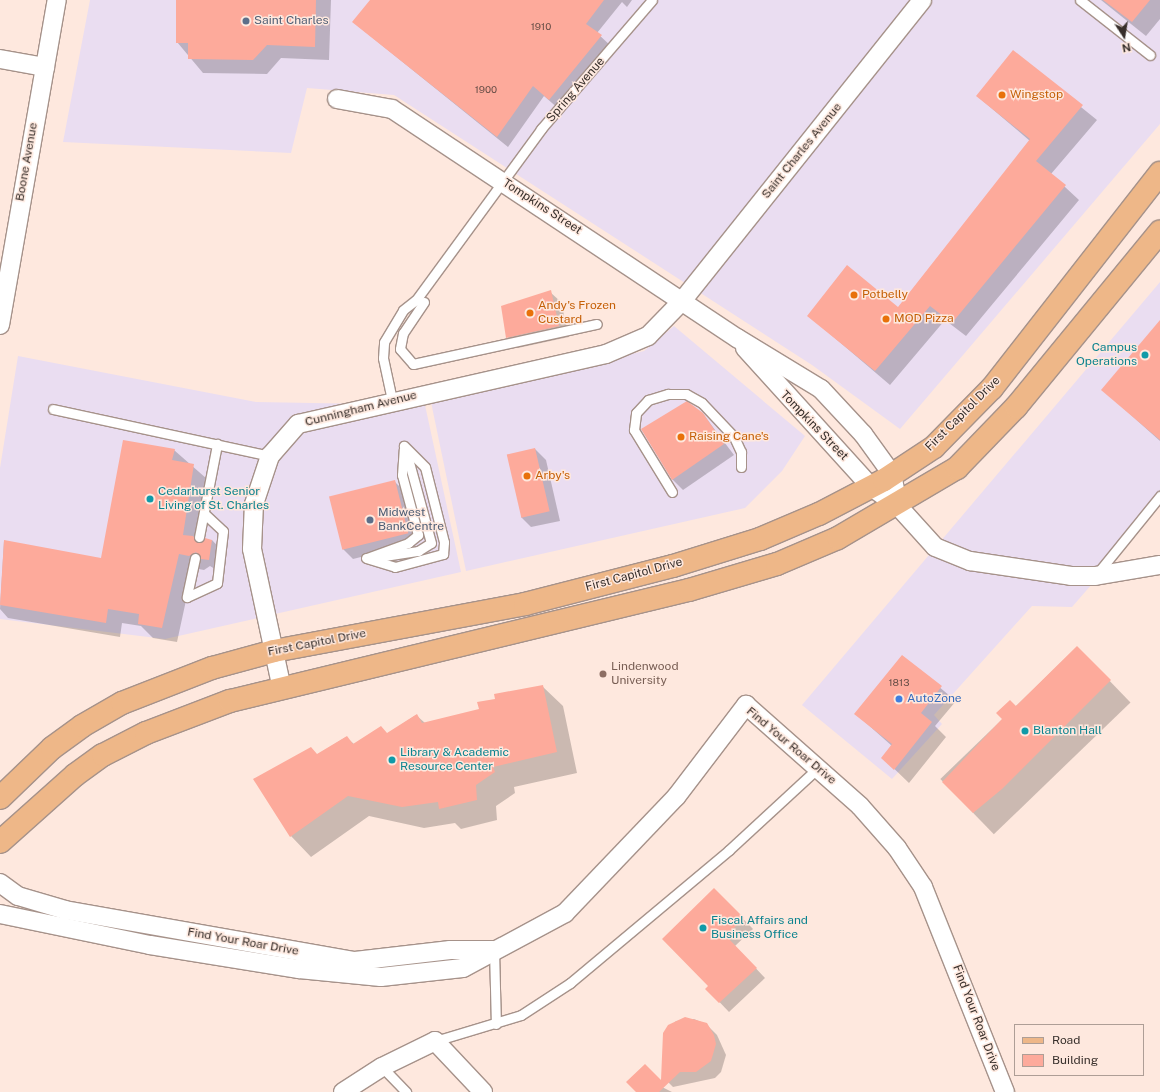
<!DOCTYPE html>
<style>
body{margin:0}
#map{position:relative;width:1160px;height:1092px;overflow:hidden;background:#fee8de;font-family:"Public Sans",sans-serif}
div>[style]{position:absolute}
.commercial>*{inset:0;background:#eaddf1}
.shadow>*{inset:0;background:#0003;transform-origin:0 0}
.building>*{inset:0;background:#fdaa9b;transform-origin:0 0}
.roads{filter:drop-shadow(1px 0 #a6928a) drop-shadow(-1px 0 #a6928a) drop-shadow(0 1px #a6928a) drop-shadow(0 -1px #a6928a)}
.service>*{height:9px;margin:-4.5px;padding:0 4.5px;transform-origin:4.5px;border-radius:4.5px;background:#fff}
.minor>*{height:18px;margin:-9px;padding:0 9px;transform-origin:9px;border-radius:9px;background:#fff}
.primary>*{height:22px;margin:-11px;padding:0 11px;transform-origin:11px;border-radius:11px;background:#eeb788}
.dots>*{width:11px;height:11px;translate:-50% -50%;box-sizing:border-box;border:2px solid #fee8de;border-radius:50%}
span{translate:-50% -50%;white-space:nowrap;text-align:center;line-height:1.15;-webkit-text-stroke:3px #fee8de;paint-order:stroke}
.number-label{font-size:10px;color:#684e47}
.number-label span{-webkit-text-stroke-width:0}
.service-label{font-size:12px;color:#4e5e75}
.left{translate:0 -50%;text-align:left}
.street-label{font-size:12px;color:#372f2b}
.food-label{font-size:12px;color:#c56008}
.culture-label{font-size:12px;color:#0d838f}
.right{translate:-100% -50%;text-align:right}
.education-label{font-size:12px;color:#785e54}
.shop-label{font-size:12px;color:#366cbe}
.legend{position:absolute;left:1014px;top:1024px;width:130px;height:52px;box-sizing:border-box;background:#fee8de;border:1px solid #ae9e96;margin:0;padding:5px 7px;list-style:none;font-size:12px;color:#372f2b}
.legend li{display:flex;align-items:center;gap:8px;height:20px}
.legend b{width:20px;border:1px solid #ae9e96}
.north{position:absolute;left:1104px;top:16px;width:40px;height:40px;-webkit-text-stroke:3px #fee8de;paint-order:stroke;rotate:168deg;font-size:11px;font-weight:700;line-height:16px;text-align:center;color:#372f2b}
.north::after{content:'';display:block;margin:auto;width:14px;height:18px;background:#372f2b;clip-path:polygon(50% 0,100% 100%,50% 72%,0 100%)}
</style>
<div id="map">
<div class="commercial">
<i style="clip-path:polygon(90px 0,1160px 0,1160px 124px,900px 429px,812px 365px,394px 95px,307px 88px,291px 153px,63px 142px)"></i>
<i style="clip-path:polygon(1160px 282px,1160px 506px,1072px 607px,1032px 606px,934px 715px,942px 724px,892px 779px,802px 705px)"></i>
<i style="clip-path:polygon(674px 326px,805px 436px,782px 471px,745px 508px,466px 571px,431px 402px,644px 351px)"></i>
<i style="clip-path:polygon(18px 356px,256px 402px,425px 405px,461px 572px,165px 639px,0 619px,0 468px)"></i>
</div>
<div class="shadow">
<i style="clip-path:polygon(177px 0,331px 0,329px 60px,281px 58px,267px 74px,203px 73px,177px 42px)"></i>
<i style="clip-path:polygon(371px 0,632px 0,627px 7px,622px 2px,597px 33px,612px 47px,560px 110px,544px 96px,508px 147px,353px 22px)"></i>
<i style="clip-path:polygon(1101px 0,1160px 0,1160px 19px,1146px 36px)"></i>
<i style="clip-path:polygon(1013px 52px,1097px 120px,1051px 174px,1079px 200px,966px 336px,945px 320px,890px 385px,809px 316px,898px 308px,1030px 141px,977px 96px)"></i>
<i style="clip-path:polygon(550px 292px,561px 302px,569px 337px,518px 348px,507px 337px)"></i>
<i style="clip-path:polygon(1160px 322px,1160px 441px,1103px 390px)"></i>
<i style="clip-path:polygon(703px 414px,734px 455px,683px 490px,672px 479px)"></i>
<i style="clip-path:polygon(535px 449px,546px 460px,560px 521px,531px 527px,521px 517px)"></i>
<i style="clip-path:polygon(174px 450px,207px 479px,198px 543px,212px 540px,226px 555px,223px 574px,210px 566px,204px 570px,193px 568px,177px 642px,153px 638px,141px 626px,122px 623px,120px 637px,8px 618px,0 609px,4px 541px,102px 559px)"></i>
<i style="clip-path:polygon(394px 481px,404px 491px,417px 543px,353px 559px,343px 549px)"></i>
<i style="left:1077px;top:647px;width:77px;height:190px;rotate:46deg"></i>
<i style="clip-path:polygon(902px 656px,956px 701px,935px 726px,946px 737px,909px 783px,883px 758px,892px 746px,856px 714px)"></i>
<i style="clip-path:polygon(542px 686px,563px 706px,577px 773px,514px 787px,515px 793px,496px 806px,497px 820px,461px 829px,455px 823px,424px 828px,369px 816px,311px 857px,291px 836px,317px 755px,346px 737px,354px 744px,387px 734px,416px 715px,425px 723px,480px 710px,496px 700px)"></i>
<i style="clip-path:polygon(714px 889px,753px 929px,735px 946px,765px 978px,729px 1012px,707px 989px,710px 986px)"></i>
<i style="clip-path:polygon(694px 1019px,706px 1024px,717px 1035px,726px 1055px,721px 1072px,715px 1078px,673px 1087px,662px 1076px,664px 1033px,676px 1021px)"></i>
<i style="clip-path:polygon(636px 1074px,672px 1092px,637px 1092px)"></i>
</div>
<div class="building">
<i style="clip-path:polygon(176px 0,316px 0,315px 47px,267px 45px,253px 60px,188px 59px,188px 43px,176px 43px)"></i>
<i style="clip-path:polygon(370px 0,604px 0,586px 24px,602px 35px,549px 100px,533px 86px,497px 137px,352px 22px)"></i>
<i style="clip-path:polygon(1103px 0,1150px 0,1132px 22px)"></i>
<i style="clip-path:polygon(1013px 50px,1083px 105px,1036px 161px,1066px 185px,952px 323px,930px 306px,875px 371px,807px 316px,847px 265px,898px 307px,1030px 139px,976px 96px)"></i>
<i style="clip-path:polygon(551px 290px,559px 326px,506px 338px,501px 306px)"></i>
<i style="clip-path:polygon(1160px 320px,1160px 440px,1101px 390px)"></i>
<i style="clip-path:polygon(687px 401px,703px 413px,724px 444px,672px 480px,641px 429px)"></i>
<i style="clip-path:polygon(123px 440px,175px 449px,172px 460px,194px 464px,183px 535px,193px 536px,198px 543px,205px 538px,212px 540px,209px 560px,201px 559px,196px 552px,189px 556px,179px 554px,162px 628px,138px 624px,139px 614px,108px 609px,106px 623px,0 605px,4px 540px,101px 558px)"></i>
<i style="left:535px;top:448px;width:65px;height:29px;rotate:77deg"></i>
<i style="left:395px;top:480px;width:55px;height:68px;rotate:76deg"></i>
<i style="clip-path:polygon(1077px 646px,1111px 680px,1002px 789px,973px 813px,942px 782px,1002px 719px,996px 713px,1010px 700px,1016px 706px)"></i>
<i style="clip-path:polygon(902px 655px,942px 686px,921px 713px,932px 722px,894px 770px,881px 758px,892px 744px,854px 714px)"></i>
<i style="clip-path:polygon(543px 685px,557px 752px,493px 767px,495px 772px,476px 785px,477px 800px,439px 809px,438px 802px,402px 807px,348px 796px,290px 837px,253px 779px,311px 747px,317px 754px,347px 736px,353px 744px,381px 726px,387px 733px,417px 714px,422px 723px,479px 709px,477px 702px,495px 699px,494px 694px)"></i>
<i style="clip-path:polygon(714px 888px,744px 918px,726px 936px,757px 968px,719px 1003px,705px 989px,708px 986px,662px 939px)"></i>
<i style="clip-path:polygon(685px 1017px,707px 1023px,714px 1035px,716px 1044px,711px 1061px,696px 1072px,680px 1072px,659px 1092px,636px 1092px,626px 1082px,645px 1064px,661px 1080px,663px 1033px,668px 1025px)"></i>
</div>
<div class="roads">
<div class="service">
<i style="left:1080px;top:0;width:89px;rotate:38.2deg"></i>
<i style="left:424px;top:302px;width:37px;rotate:124deg"></i>
<i style="left:403px;top:333px;width:16px;rotate:101deg"></i>
<i style="left:400px;top:349px;width:20px;rotate:49deg"></i>
<i style="left:413px;top:364px;width:188px;rotate:-12.3deg"></i>
<i style="left:392px;top:400px;width:43px;rotate:-102.1deg"></i>
<i style="left:383px;top:358px;width:16px;rotate:-86deg"></i>
<i style="left:384px;top:342px;width:37px;rotate:-59deg"></i>
<i style="left:403px;top:310px;width:16px;rotate:-38deg"></i>
<i style="left:416px;top:300px;width:212px;rotate:-53.8deg"></i>
<i style="left:541px;top:129px;width:170px;rotate:-49.3deg"></i>
<i style="left:53px;top:409px;width:222px;rotate:12.2deg"></i>
<i style="left:672px;top:492px;width:73px;rotate:-121.5deg"></i>
<i style="left:634px;top:430px;width:17px;rotate:-83deg"></i>
<i style="left:636px;top:413px;width:18px;rotate:-47deg"></i>
<i style="left:648px;top:400px;width:21px;rotate:-17deg"></i>
<i style="left:668px;top:394px;width:18px"></i>
<i style="left:686px;top:394px;width:18px;rotate:29deg"></i>
<i style="left:702px;top:403px;width:47px;rotate:46.7deg"></i>
<i style="left:734px;top:437px;width:17px;rotate:65deg"></i>
<i style="left:741px;top:452px;width:15px;rotate:90deg"></i>
<i style="left:199px;top:537px;width:95px;rotate:-79deg"></i>
<i style="left:195px;top:558px;width:40px;rotate:102deg"></i>
<i style="left:187px;top:597px;width:33px;rotate:-25deg"></i>
<i style="left:217px;top:583px;width:52px;rotate:-83.4deg"></i>
<i style="left:223px;top:531px;width:26px;rotate:-137deg"></i>
<i style="left:366px;top:558px;width:30px;rotate:17deg"></i>
<i style="left:395px;top:567px;width:50px;rotate:-15.2deg"></i>
<i style="left:443px;top:554px;width:12px;rotate:-85deg"></i>
<i style="left:444px;top:542px;width:77px;rotate:-104.2deg"></i>
<i style="left:425px;top:467px;width:30px;rotate:-135deg"></i>
<i style="left:367px;top:558px;width:44px;rotate:-20.1deg"></i>
<i style="left:408px;top:543px;width:13px;rotate:-39deg"></i>
<i style="left:418px;top:535px;width:62px;rotate:-104.9deg"></i>
<i style="left:402px;top:475px;width:26px;rotate:-86deg"></i>
<i style="left:371px;top:558px;width:48px;rotate:-8.5deg"></i>
<i style="left:418px;top:551px;width:15px;rotate:-32deg"></i>
<i style="left:431px;top:543px;width:95px;rotate:-105.2deg"></i>
<i style="left:1096px;top:575px;width:102px;rotate:-51deg"></i>
<i style="left:494px;top:950px;width:74px;rotate:88.5deg"></i>
<i style="left:435px;top:1041px;width:90px;rotate:-16.8deg"></i>
<i style="left:521px;top:1015px;width:59px;rotate:-33.1deg"></i>
<i style="left:570px;top:983px;width:207px;rotate:-39.9deg"></i>
<i style="left:729px;top:850px;width:121px;rotate:-42.7deg"></i>
<i style="left:382px;top:1067px;width:35px;rotate:46deg"></i>
</div>
<div class="minor">
<i style="left:0;top:59px;width:46px;rotate:10.1deg"></i>
<i style="left:337px;top:99px;width:56px;rotate:10.3deg"></i>
<i style="left:392px;top:109px;width:414px;rotate:33.6deg"></i>
<i style="left:737px;top:338px;width:98px;rotate:31.3deg"></i>
<i style="left:821px;top:389px;width:62px;rotate:47deg"></i>
<i style="left:863px;top:434px;width:49px;rotate:54.1deg"></i>
<i style="left:892px;top:474px;width:33px;rotate:79deg"></i>
<i style="left:0;top:325px;width:330px;rotate:-80.1deg"></i>
<i style="left:745px;top:348px;width:188px;rotate:47.8deg"></i>
<i style="left:871px;top:487px;width:33px;rotate:35deg"></i>
<i style="left:898px;top:506px;width:55px;rotate:47.9deg"></i>
<i style="left:935px;top:547px;width:38px;rotate:22deg"></i>
<i style="left:970px;top:561px;width:102px;rotate:8.4deg"></i>
<i style="left:1071px;top:576px;width:24px"></i>
<i style="left:1095px;top:576px;width:66px;rotate:-9.6deg"></i>
<i style="left:282px;top:689px;width:143px;rotate:-102.1deg"></i>
<i style="left:252px;top:549px;width:45px;rotate:-87.5deg"></i>
<i style="left:254px;top:504px;width:51px;rotate:-71.6deg"></i>
<i style="left:270px;top:456px;width:43px;rotate:-48.8deg"></i>
<i style="left:298px;top:424px;width:316px;rotate:-12.8deg"></i>
<i style="left:606px;top:354px;width:46px;rotate:-23.2deg"></i>
<i style="left:648px;top:336px;width:49px;rotate:-45.8deg"></i>
<i style="left:682px;top:301px;width:385px;rotate:-51.4deg"></i>
<i style="left:0;top:883px;width:22px;rotate:36deg"></i>
<i style="left:18px;top:896px;width:49px;rotate:16.6deg"></i>
<i style="left:65px;top:910px;width:294px;rotate:10deg"></i>
<i style="left:355px;top:961px;width:96px;rotate:-6.6deg"></i>
<i style="left:450px;top:950px;width:43px"></i>
<i style="left:0;top:914px;width:153px;rotate:11.7deg"></i>
<i style="left:150px;top:945px;width:151px;rotate:9.2deg"></i>
<i style="left:299px;top:969px;width:82px;rotate:5.6deg"></i>
<i style="left:381px;top:977px;width:82px;rotate:-6.3deg"></i>
<i style="left:463px;top:968px;width:116px;rotate:-28.3deg"></i>
<i style="left:565px;top:913px;width:161px;rotate:-46.3deg"></i>
<i style="left:676px;top:797px;width:116px;rotate:-52.7deg"></i>
<i style="left:746px;top:705px;width:152px;rotate:41.5deg"></i>
<i style="left:860px;top:806px;width:56px;rotate:48.6deg"></i>
<i style="left:897px;top:848px;width:47px;rotate:56.3deg"></i>
<i style="left:923px;top:887px;width:221px;rotate:68.2deg"></i>
<i style="left:343px;top:1092px;width:46px;rotate:-32.7deg"></i>
<i style="left:382px;top:1067px;width:59px;rotate:-26.1deg"></i>
<i style="left:435px;top:1041px;width:70px;rotate:46.7deg"></i>
</div>
<div class="primary">
<i style="left:0;top:798px;width:72px;rotate:-43.9deg"></i>
<i style="left:52px;top:748px;width:37px;rotate:-36deg"></i>
<i style="left:82px;top:726px;width:46px;rotate:-29.9deg"></i>
<i style="left:122px;top:703px;width:97px;rotate:-21.3deg"></i>
<i style="left:212px;top:668px;width:64px;rotate:-15.3deg"></i>
<i style="left:274px;top:651px;width:255px;rotate:-10.6deg"></i>
<i style="left:525px;top:604px;width:153px;rotate:-14.4deg"></i>
<i style="left:673px;top:566px;width:91px;rotate:-17.2deg"></i>
<i style="left:760px;top:539px;width:64px;rotate:-23deg"></i>
<i style="left:819px;top:514px;width:73px;rotate:-27.6deg"></i>
<i style="left:884px;top:480px;width:60px;rotate:-33.4deg"></i>
<i style="left:934px;top:447px;width:83px;rotate:-45.5deg"></i>
<i style="left:992px;top:388px;width:273px;rotate:-52deg"></i>
<i style="left:0;top:842px;width:101px;rotate:-41.8deg"></i>
<i style="left:75px;top:775px;width:34px;rotate:-36deg"></i>
<i style="left:103px;top:755px;width:48px;rotate:-27.1deg"></i>
<i style="left:146px;top:733px;width:90px;rotate:-20.9deg"></i>
<i style="left:230px;top:701px;width:472px;rotate:-13.6deg"></i>
<i style="left:689px;top:590px;width:92px;rotate:-16.5deg"></i>
<i style="left:777px;top:564px;width:66px;rotate:-23.1deg"></i>
<i style="left:838px;top:538px;width:138px;rotate:-30.5deg"></i>
<i style="left:957px;top:468px;width:85px;rotate:-46deg"></i>
<i style="left:1016px;top:407px;width:227px;rotate:-50.6deg"></i>
</div>
</div>
<div class="dots">
<i style="left:246px;top:21px;background:#5c6f8a"></i>
<i style="left:1002px;top:95px;background:#e8710a"></i>
<i style="left:854px;top:295px;background:#e8710a"></i>
<i style="left:530px;top:313px;background:#e8710a"></i>
<i style="left:886px;top:319px;background:#e8710a"></i>
<i style="left:1145px;top:355px;background:#0f9aa8"></i>
<i style="left:681px;top:437px;background:#e8710a"></i>
<i style="left:527px;top:476px;background:#e8710a"></i>
<i style="left:150px;top:499px;background:#0f9aa8"></i>
<i style="left:370px;top:520px;background:#5c6f8a"></i>
<i style="left:603px;top:674px;background:#8d6e63"></i>
<i style="left:899px;top:699px;background:#3f7fe0"></i>
<i style="left:1025px;top:731px;background:#0f9aa8"></i>
<i style="left:392px;top:760px;background:#0f9aa8"></i>
<i style="left:703px;top:928px;background:#0f9aa8"></i>
</div>
<div class="number-label">
<span style="left:541px;top:27px">1910</span>
<span style="left:486px;top:90px">1900</span>
<span style="left:899px;top:683px">1813</span>
</div>
<div class="service-label">
<span class="left" style="left:254px;top:21px">Saint Charles</span>
<span class="left" style="left:378px;top:520px">Midwest<br>BankCentre</span>
</div>
<div class="street-label">
<span style="left:576px;top:90px;rotate:-49deg">Spring Avenue</span>
<span style="left:802px;top:151px;rotate:-51deg">Saint Charles Avenue</span>
<span style="left:27px;top:162px;rotate:-80deg">Boone Avenue</span>
<span style="left:542px;top:207px;rotate:33deg">Tompkins Street</span>
<span style="left:361px;top:409px;rotate:-14deg">Cunningham Avenue</span>
<span style="left:963px;top:414px;rotate:-45deg">First Capitol Drive</span>
<span style="left:814px;top:426px;rotate:46deg">Tompkins Street</span>
<span style="left:634px;top:575px;rotate:-15deg">First Capitol Drive</span>
<span style="left:317px;top:643px;rotate:-11deg">First Capitol Drive</span>
<span style="left:791px;top:746px;rotate:40deg">Find Your Roar Drive</span>
<span style="left:243px;top:942px;rotate:10deg">Find Your Roar Drive</span>
<span style="left:976px;top:1018px;rotate:69deg">Find Your Roar Drive</span>
</div>
<div class="food-label">
<span class="left" style="left:1010px;top:95px">Wingstop</span>
<span class="left" style="left:862px;top:295px">Potbelly</span>
<span class="left" style="left:538px;top:313px">Andy's Frozen<br>Custard</span>
<span class="left" style="left:894px;top:319px">MOD Pizza</span>
<span class="left" style="left:689px;top:437px">Raising Cane's</span>
<span class="left" style="left:535px;top:476px">Arby's</span>
</div>
<div class="culture-label">
<span class="right" style="left:1137px;top:355px">Campus<br>Operations</span>
<span class="left" style="left:158px;top:499px">Cedarhurst Senior<br>Living of St. Charles</span>
<span class="left" style="left:1033px;top:731px">Blanton Hall</span>
<span class="left" style="left:400px;top:760px">Library &amp; Academic<br>Resource Center</span>
<span class="left" style="left:711px;top:928px">Fiscal Affairs and<br>Business Office</span>
</div>
<div class="education-label">
<span class="left" style="left:611px;top:674px">Lindenwood<br>University</span>
</div>
<div class="shop-label">
<span class="left" style="left:907px;top:699px">AutoZone</span>
</div>
<ul class="legend">
<li><b style="height:5px;background:#eeb788"></b>Road</li>
<li><b style="height:11px;background:#fdaa9b"></b>Building</li>
</ul>
<div class="north">N</div>
</div>
